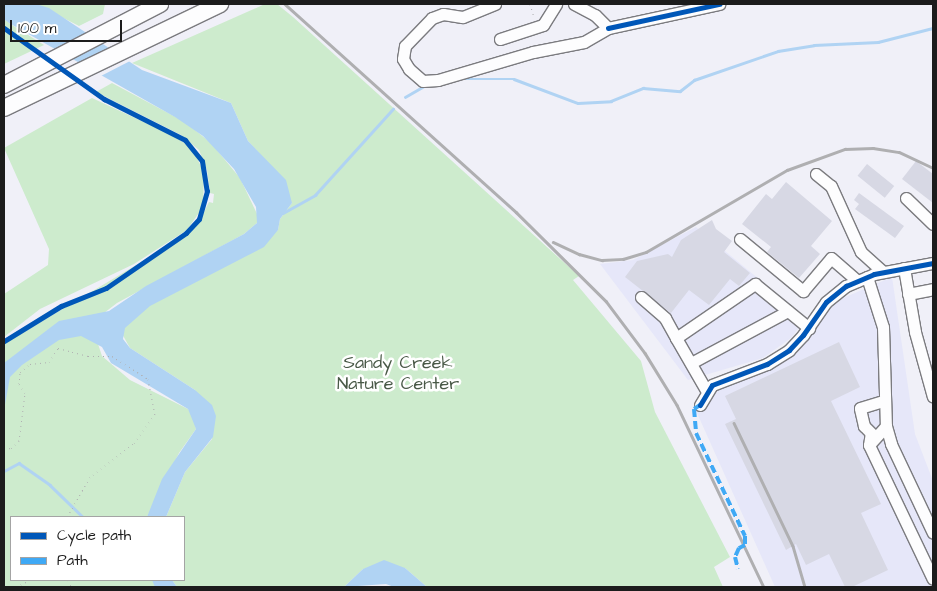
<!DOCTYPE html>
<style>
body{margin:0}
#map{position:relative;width:937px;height:591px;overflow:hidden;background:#f0f0f8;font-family:"Architects Daughter",sans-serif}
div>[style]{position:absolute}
.built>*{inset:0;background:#e6e7f9}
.green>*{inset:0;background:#cdebcd}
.water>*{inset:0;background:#b0d3f3}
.pier>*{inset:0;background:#f0f0f8}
.stream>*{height:2.5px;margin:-1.25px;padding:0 1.25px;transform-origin:1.25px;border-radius:1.25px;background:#b0d3f3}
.building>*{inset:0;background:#d7d8e4;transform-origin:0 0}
.path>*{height:1px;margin-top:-0.5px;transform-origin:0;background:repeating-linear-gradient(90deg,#afafb1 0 1px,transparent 0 5px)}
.roads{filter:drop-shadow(1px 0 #7b7b7f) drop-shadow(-1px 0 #7b7b7f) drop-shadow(0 1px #7b7b7f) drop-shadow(0 -1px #7b7b7f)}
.minor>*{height:11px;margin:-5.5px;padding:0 5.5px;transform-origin:5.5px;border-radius:5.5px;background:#fdfdfe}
.highway>*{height:16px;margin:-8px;padding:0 8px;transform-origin:8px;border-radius:8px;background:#fdfdfe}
.rail>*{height:2.5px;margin:-1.25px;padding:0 1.25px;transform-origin:1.25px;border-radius:1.25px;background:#afafb1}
.quiet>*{height:4px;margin-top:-2px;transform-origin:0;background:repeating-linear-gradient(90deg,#3fa9f5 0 8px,transparent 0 12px)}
.cycleway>*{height:5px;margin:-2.5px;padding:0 2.5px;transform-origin:2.5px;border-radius:2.5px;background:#0057b8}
span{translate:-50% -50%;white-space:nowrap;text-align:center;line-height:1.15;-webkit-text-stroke:5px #fff;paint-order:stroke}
.park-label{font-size:18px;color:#495947}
.frame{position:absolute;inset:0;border:5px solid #1c1c1c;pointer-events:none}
.legend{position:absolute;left:10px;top:516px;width:175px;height:65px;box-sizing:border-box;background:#fff;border:1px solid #a4a4a4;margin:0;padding:6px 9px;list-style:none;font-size:15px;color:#1c1c1c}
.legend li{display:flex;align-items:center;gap:10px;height:25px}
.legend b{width:25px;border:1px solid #a4a4a4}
.scale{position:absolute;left:10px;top:20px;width:112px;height:22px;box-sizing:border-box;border:2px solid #1c1c1c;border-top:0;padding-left:6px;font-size:15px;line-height:18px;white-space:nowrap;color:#1c1c1c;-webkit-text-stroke:4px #fff;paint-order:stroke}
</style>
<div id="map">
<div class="built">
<i style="clip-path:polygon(696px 227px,806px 318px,791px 338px,763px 358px,688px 380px,600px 264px,633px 260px)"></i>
<i style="clip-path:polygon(892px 277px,915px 434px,933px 481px,933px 587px,775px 587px,697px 413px,716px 385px,789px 359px,834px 302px)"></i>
</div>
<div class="green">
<i style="clip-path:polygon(36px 4px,105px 4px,103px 14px,79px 26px)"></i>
<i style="clip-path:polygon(265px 4px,277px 4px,293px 17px,579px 276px,573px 280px,641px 361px,655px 412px,730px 557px,714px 567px,723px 587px,427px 587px,405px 568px,363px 569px,344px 587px,177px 587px,172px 580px,184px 580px,184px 517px,166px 517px,185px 472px,212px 439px,195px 390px,130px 348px,112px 316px,278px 230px,280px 219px,292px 203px,260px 154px,248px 141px,231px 103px,132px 63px)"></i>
<i style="clip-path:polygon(4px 19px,9px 23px,44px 45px,4px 64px)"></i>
<i style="clip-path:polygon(112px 83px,185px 122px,211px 143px,240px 178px,259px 218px,257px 223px,244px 234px,117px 303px,91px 323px,102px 356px,130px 380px,188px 409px,194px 418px,196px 429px,179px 453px,147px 517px,11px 517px,11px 580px,153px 580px,158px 587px,4px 587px,4px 344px,188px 234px,200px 220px,209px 202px,213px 203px,214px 194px,210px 193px,207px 170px,199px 150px,181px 135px,96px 92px)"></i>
<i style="clip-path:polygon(92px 98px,174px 136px,193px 149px,204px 173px,203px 207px,187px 230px,134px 264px,40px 309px,4px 337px,4px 294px,48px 265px,49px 249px,4px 148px)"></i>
</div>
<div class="water">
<i style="clip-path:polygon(4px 4px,36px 4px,49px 8px,142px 70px,231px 103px,248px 141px,286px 180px,292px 203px,280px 219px,278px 230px,264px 247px,150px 306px,125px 328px,123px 339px,130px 348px,195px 390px,212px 405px,216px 416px,213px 437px,185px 472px,166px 517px,147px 517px,162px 479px,196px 429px,188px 409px,111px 363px,102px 347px,81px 336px,59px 340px,22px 365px,10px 377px,4px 410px,4px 363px,59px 321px,109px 311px,146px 286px,244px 234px,257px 223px,256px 207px,234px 169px,203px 136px,175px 117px,9px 23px,4px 19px)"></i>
<i style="clip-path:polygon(384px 560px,405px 568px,427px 587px,394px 587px,386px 584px,344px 587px,363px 569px)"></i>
<i style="clip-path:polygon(152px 580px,172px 580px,177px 587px,155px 587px)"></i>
</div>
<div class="pier">
<i style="clip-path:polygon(115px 48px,132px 60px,97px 78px,77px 66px)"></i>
</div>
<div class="stream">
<i style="left:458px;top:79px;width:56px"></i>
<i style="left:514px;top:79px;width:68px;rotate:20.6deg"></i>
<i style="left:578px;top:103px;width:33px;rotate:-3deg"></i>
<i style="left:611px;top:101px;width:35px;rotate:-22deg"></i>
<i style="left:643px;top:88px;width:37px;rotate:5deg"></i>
<i style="left:680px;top:91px;width:18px;rotate:-38deg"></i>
<i style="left:694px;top:80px;width:89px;rotate:-19deg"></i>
<i style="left:778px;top:51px;width:36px;rotate:-9deg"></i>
<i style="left:814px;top:45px;width:64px;rotate:-2.7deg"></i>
<i style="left:878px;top:42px;width:57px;rotate:-14.3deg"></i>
<i style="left:405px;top:97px;width:24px;rotate:-30deg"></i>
<i style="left:283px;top:213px;width:37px;rotate:-29deg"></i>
<i style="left:315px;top:195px;width:116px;rotate:-47.8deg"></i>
<i style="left:4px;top:471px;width:17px;rotate:-28deg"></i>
<i style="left:19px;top:463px;width:38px;rotate:35deg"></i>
<i style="left:50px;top:485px;width:46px;rotate:44.1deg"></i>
</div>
<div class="building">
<i style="clip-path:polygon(916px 161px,933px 174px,933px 203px,902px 179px)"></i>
<i style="left:867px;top:164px;width:35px;height:15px;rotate:39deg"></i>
<i style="clip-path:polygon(786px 182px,832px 221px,811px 246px,820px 254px,799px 278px,767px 252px,771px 247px,742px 224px,766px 194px,772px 199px)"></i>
<i style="clip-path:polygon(859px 193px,904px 226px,895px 238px,855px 209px,859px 204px,854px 200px)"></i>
<i style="clip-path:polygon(712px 220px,716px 229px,732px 241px,724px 252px,750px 273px,739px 286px,730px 279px,709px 305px,689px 290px,671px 313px,625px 277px,637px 261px,668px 254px,672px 257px,681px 240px)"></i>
<i style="clip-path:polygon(839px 342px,860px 387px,831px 401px,881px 504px,861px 513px,888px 570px,852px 587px,845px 587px,829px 554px,806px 565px,796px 544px,786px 550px,725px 424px,736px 419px,725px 396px)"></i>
</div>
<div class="path">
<i style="left:530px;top:4px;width:14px;rotate:73deg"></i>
<i style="left:4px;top:449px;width:7px;rotate:-8deg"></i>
<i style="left:11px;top:448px;width:11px;rotate:-41deg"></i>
<i style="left:19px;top:441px;width:48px;rotate:-82.9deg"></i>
<i style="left:25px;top:393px;width:11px;rotate:-124deg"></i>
<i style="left:19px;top:384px;width:12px;rotate:-85deg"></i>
<i style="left:20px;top:372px;width:13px;rotate:-39deg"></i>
<i style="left:30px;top:364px;width:19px;rotate:-6deg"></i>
<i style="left:49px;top:362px;width:17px;rotate:-57deg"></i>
<i style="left:58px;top:348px;width:31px;rotate:15deg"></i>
<i style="left:88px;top:356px;width:24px"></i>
<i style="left:112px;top:356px;width:43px;rotate:32.6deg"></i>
<i style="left:148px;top:379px;width:36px;rotate:79deg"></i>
<i style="left:155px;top:414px;width:37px;rotate:126deg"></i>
<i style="left:133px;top:444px;width:54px;rotate:142.5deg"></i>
<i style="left:90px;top:477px;width:46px;rotate:119.9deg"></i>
<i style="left:68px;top:580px;width:8px;rotate:60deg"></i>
<i style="left:16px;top:587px;width:16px;rotate:-27deg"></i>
</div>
<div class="roads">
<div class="minor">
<i style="left:495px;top:4px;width:35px;rotate:158deg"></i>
<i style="left:462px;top:17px;width:19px;rotate:-171deg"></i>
<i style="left:443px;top:14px;width:12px;rotate:160deg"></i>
<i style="left:432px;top:18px;width:39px;rotate:134deg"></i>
<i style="left:405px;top:46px;width:13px;rotate:99deg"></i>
<i style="left:403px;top:59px;width:12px;rotate:59deg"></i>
<i style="left:409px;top:69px;width:18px;rotate:41deg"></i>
<i style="left:423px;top:81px;width:15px;rotate:-4deg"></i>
<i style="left:438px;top:80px;width:99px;rotate:-16.4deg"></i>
<i style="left:533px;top:52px;width:52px;rotate:-11.1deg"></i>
<i style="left:584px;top:42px;width:28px;rotate:-30deg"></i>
<i style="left:608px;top:28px;width:114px;rotate:-12.2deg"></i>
<i style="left:574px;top:4px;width:24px;rotate:28deg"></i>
<i style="left:595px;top:15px;width:18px;rotate:45deg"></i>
<i style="left:500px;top:39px;width:45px;rotate:-18deg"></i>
<i style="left:543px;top:25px;width:25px;rotate:-58deg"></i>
<i style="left:816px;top:174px;width:19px;rotate:39deg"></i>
<i style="left:831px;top:186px;width:72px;rotate:65.6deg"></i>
<i style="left:861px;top:252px;width:30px;rotate:42deg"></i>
<i style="left:906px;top:198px;width:37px;rotate:44deg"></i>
<i style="left:740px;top:239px;width:82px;rotate:39.5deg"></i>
<i style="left:803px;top:291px;width:43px;rotate:-49.7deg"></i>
<i style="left:831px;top:258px;width:35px;rotate:41deg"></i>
<i style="left:904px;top:268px;width:65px;rotate:80.2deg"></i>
<i style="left:915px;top:332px;width:67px;rotate:74.5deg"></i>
<i style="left:867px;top:277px;width:52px;rotate:72.3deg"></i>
<i style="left:883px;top:327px;width:99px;rotate:88.3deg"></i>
<i style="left:886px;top:426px;width:19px;rotate:74deg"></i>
<i style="left:891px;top:444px;width:98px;rotate:64.7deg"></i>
<i style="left:908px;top:294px;width:25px;rotate:-11deg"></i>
<i style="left:641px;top:297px;width:32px;rotate:41deg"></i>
<i style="left:665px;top:318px;width:23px;rotate:61deg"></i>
<i style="left:691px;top:363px;width:110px;rotate:-28.2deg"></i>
<i style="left:706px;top:390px;width:60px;rotate:-120deg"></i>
<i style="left:676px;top:338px;width:96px;rotate:-34.4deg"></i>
<i style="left:755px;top:284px;width:70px;rotate:39.2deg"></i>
<i style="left:700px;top:405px;width:23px;rotate:-59deg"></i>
<i style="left:712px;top:385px;width:59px;rotate:-20.9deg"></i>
<i style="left:767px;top:364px;width:26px;rotate:-32deg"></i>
<i style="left:789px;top:350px;width:21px;rotate:-47deg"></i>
<i style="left:803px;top:335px;width:40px;rotate:-55.1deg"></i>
<i style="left:826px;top:302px;width:26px;rotate:-39deg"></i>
<i style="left:846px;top:286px;width:30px;rotate:-23deg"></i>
<i style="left:874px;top:274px;width:60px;rotate:-10.6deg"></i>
<i style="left:886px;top:426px;width:25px;rotate:132deg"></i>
<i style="left:869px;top:445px;width:148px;rotate:64.5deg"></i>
<i style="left:869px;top:445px;width:12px;rotate:-81deg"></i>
<i style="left:871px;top:433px;width:10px;rotate:-135deg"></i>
<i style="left:864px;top:426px;width:18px;rotate:-103deg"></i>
<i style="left:860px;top:408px;width:24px;rotate:-17deg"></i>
</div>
<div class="highway">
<i style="left:4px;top:85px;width:176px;rotate:-27.4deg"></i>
<i style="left:4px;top:108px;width:240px;rotate:-25.7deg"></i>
</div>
</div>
<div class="rail">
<i style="left:285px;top:4px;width:311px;rotate:42deg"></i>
<i style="left:516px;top:212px;width:127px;rotate:44.7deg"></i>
<i style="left:606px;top:301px;width:65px;rotate:53.1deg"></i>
<i style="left:645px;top:353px;width:61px;rotate:58.4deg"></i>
<i style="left:677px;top:405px;width:202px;rotate:64.5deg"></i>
<i style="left:553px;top:242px;width:29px;rotate:25deg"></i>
<i style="left:579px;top:254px;width:24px;rotate:15deg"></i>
<i style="left:602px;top:260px;width:21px;rotate:-3deg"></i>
<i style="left:623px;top:259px;width:24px;rotate:-17deg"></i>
<i style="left:646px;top:252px;width:163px;rotate:-30.2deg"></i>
<i style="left:787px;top:170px;width:62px;rotate:-19.9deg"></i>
<i style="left:845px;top:149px;width:28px;rotate:-2deg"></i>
<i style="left:873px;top:148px;width:26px;rotate:9deg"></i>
<i style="left:899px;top:152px;width:38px;rotate:25deg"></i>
<i style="left:734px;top:423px;width:136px;rotate:64.4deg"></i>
<i style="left:793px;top:546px;width:43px;rotate:73.7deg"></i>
</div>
<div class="quiet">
<i style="left:700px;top:405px;width:7px;rotate:146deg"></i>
<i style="left:694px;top:409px;width:24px;rotate:85deg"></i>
<i style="left:696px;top:433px;width:114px;rotate:64.6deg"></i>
<i style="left:745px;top:536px;width:9px;rotate:90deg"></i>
<i style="left:745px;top:545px;width:7px;rotate:153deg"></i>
<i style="left:739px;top:548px;width:10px;rotate:114deg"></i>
<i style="left:735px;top:557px;width:12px;rotate:76deg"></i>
</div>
<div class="cycleway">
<i style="left:4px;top:28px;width:123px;rotate:35.4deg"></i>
<i style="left:104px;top:99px;width:91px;rotate:26.8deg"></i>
<i style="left:185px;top:140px;width:27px;rotate:51deg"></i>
<i style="left:202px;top:161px;width:30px;rotate:81deg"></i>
<i style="left:207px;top:191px;width:29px;rotate:106deg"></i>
<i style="left:199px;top:219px;width:19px;rotate:133deg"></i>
<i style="left:186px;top:233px;width:97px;rotate:145.5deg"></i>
<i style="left:106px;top:288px;width:48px;rotate:158.2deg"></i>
<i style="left:61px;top:306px;width:67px;rotate:148.4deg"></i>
<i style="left:608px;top:28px;width:114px;rotate:-12.2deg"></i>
<i style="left:700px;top:405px;width:23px;rotate:-59deg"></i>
<i style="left:712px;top:385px;width:59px;rotate:-20.9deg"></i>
<i style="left:767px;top:364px;width:26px;rotate:-32deg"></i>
<i style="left:789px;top:350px;width:21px;rotate:-47deg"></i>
<i style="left:803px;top:335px;width:40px;rotate:-55.1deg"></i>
<i style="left:826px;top:302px;width:26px;rotate:-39deg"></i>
<i style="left:846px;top:286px;width:30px;rotate:-23deg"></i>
<i style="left:874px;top:274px;width:60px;rotate:-10.6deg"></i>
</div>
<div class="park-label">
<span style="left:398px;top:374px">Sandy Creek<br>Nature Center</span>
</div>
<div class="frame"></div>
<ul class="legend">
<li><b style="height:6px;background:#0057b8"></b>Cycle path</li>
<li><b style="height:6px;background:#3fa9f5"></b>Path</li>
</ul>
<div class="scale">100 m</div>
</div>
